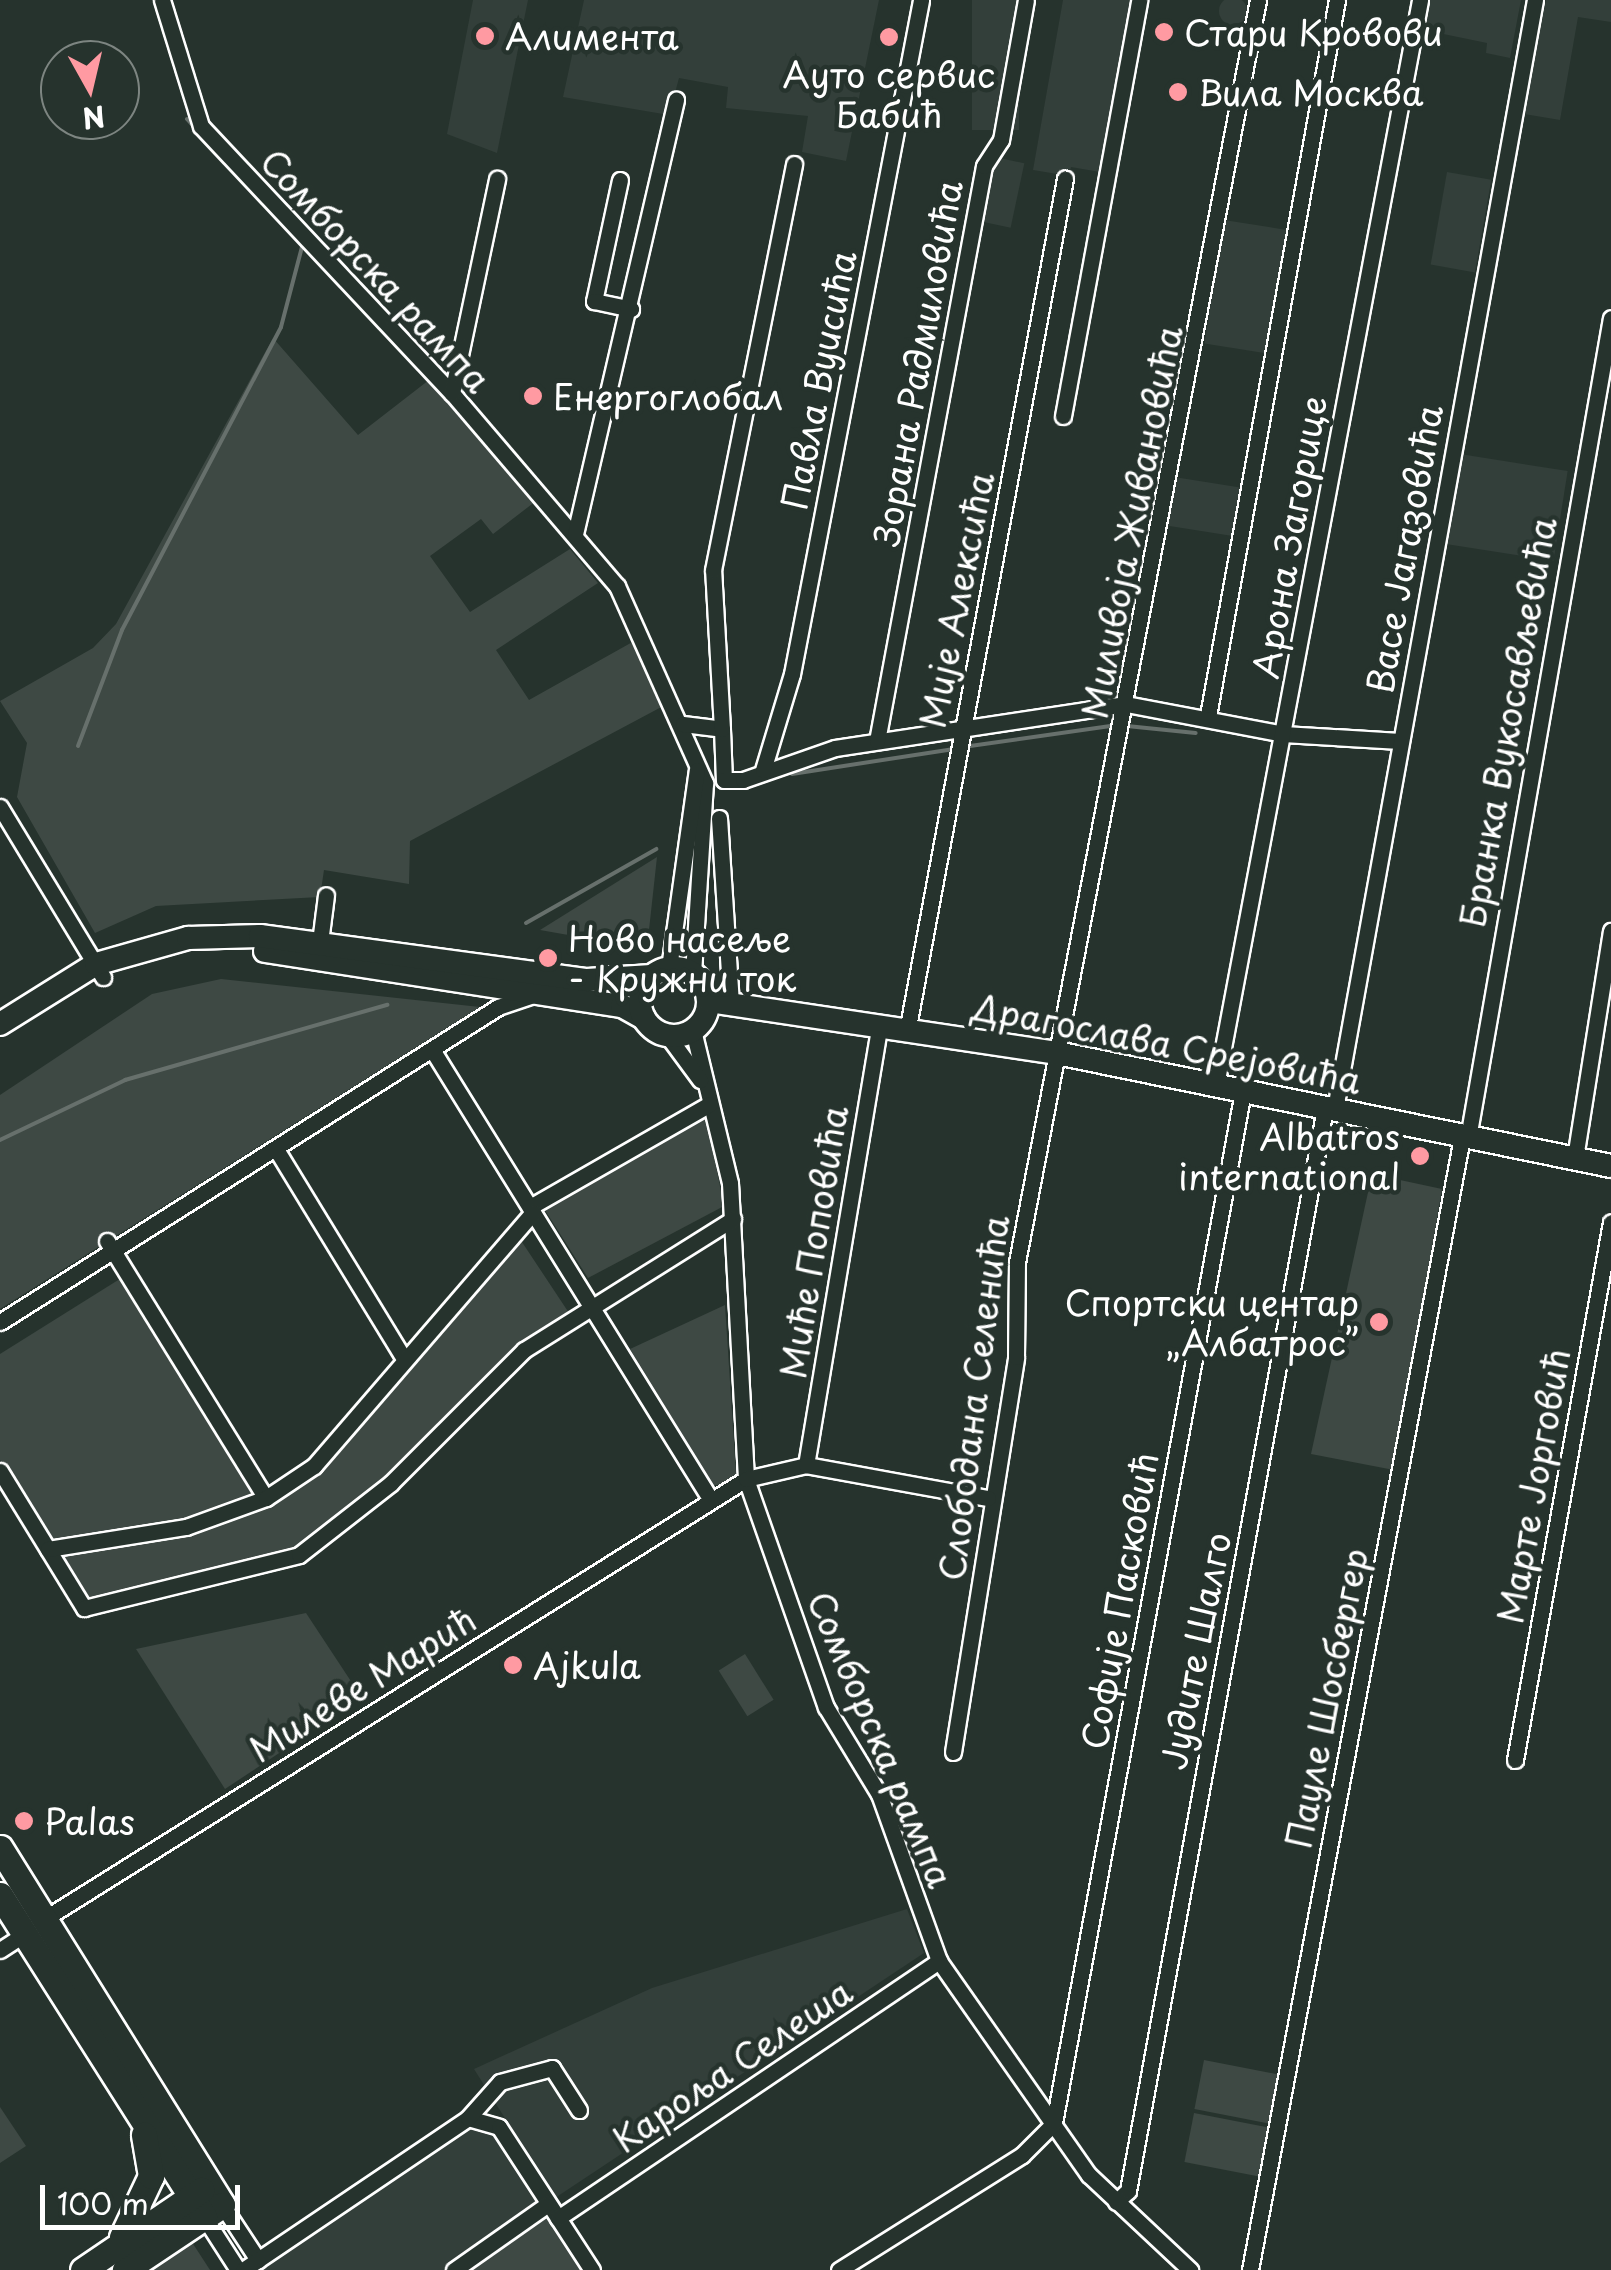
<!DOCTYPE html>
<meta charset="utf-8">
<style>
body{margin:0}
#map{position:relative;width:1611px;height:2270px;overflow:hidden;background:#26332d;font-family:"Playpen Sans",sans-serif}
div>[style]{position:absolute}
.built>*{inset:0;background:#333f3a;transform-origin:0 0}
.round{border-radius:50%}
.green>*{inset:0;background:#3e4944;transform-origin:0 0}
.stream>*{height:4px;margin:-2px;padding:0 2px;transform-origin:2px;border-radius:2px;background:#67706c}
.roads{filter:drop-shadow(2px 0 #fff) drop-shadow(-2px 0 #fff) drop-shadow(0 2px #fff) drop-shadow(0 -2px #fff)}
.street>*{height:15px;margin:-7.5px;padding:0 7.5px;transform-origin:7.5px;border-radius:7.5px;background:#26332d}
.secondary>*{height:22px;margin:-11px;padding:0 11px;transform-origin:11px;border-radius:11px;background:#26332d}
.secondary>.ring{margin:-11px;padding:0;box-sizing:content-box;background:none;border:22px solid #26332d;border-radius:50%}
.primary>*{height:25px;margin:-12.5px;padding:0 12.5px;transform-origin:12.5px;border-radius:12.5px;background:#26332d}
.dots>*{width:28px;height:28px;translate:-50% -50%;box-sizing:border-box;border:5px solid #26332d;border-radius:50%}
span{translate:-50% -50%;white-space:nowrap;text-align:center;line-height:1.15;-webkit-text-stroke:9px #26332d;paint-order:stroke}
.poi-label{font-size:35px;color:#fff}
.left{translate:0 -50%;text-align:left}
.right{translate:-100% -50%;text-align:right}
.street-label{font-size:35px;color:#fff}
.north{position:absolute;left:40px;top:40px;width:100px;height:100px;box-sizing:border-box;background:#26332d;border:2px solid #7d8581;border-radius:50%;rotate:172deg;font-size:28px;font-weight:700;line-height:40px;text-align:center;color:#fff}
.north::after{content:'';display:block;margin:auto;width:35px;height:45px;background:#ff9aa2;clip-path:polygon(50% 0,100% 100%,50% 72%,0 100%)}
.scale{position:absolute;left:40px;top:2185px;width:200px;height:45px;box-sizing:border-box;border:5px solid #fff;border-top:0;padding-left:12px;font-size:30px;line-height:35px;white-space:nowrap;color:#fff;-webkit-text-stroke:8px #26332d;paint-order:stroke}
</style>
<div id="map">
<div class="built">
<i class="round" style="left:1219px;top:-3px;width:28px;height:28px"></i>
<i style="clip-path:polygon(473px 0,528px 0,497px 153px,447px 134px)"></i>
<i style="clip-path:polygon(584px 0,879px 0,846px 161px,802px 152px,808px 116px,726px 108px,728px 87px,679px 78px,669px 115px,563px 97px)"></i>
<i style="left:972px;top:0;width:47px;height:130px"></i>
<i style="clip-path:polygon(1063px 0,1133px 0,1100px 172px,1071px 167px,1069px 176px,1033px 170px)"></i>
<i style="clip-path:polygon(1429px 0,1521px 0,1510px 58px,1486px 53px,1487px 43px,1424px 30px)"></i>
<i style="clip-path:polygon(1546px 0,1611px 0,1611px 22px,1578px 17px,1560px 120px,1524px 114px)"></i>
<i style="left:995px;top:157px;width:30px;height:66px;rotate:12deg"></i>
<i style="left:1447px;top:172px;width:45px;height:94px;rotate:10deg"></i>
<i style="left:1224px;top:220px;width:67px;height:125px;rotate:9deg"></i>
<i style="left:1460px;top:454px;width:109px;height:91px;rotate:9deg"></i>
<i style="left:1174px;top:477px;width:72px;height:49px;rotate:9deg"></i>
<i style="clip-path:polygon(907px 1909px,924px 1953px,555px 2198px,474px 2069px,652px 1988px)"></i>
<i style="clip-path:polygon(483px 2113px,548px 2214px,469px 2270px,250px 2270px)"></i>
</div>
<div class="green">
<i style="clip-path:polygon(273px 338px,358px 435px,429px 380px,536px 501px,493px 534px,481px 519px,430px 556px,470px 612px,570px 549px,598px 583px,496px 650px,529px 700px,636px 640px,667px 704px,410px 841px,409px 884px,324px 870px,320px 897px,156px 906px,95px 933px,17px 797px,27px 743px,0 701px,93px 648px,116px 624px)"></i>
<i style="clip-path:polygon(657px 857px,648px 939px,636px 947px,540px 930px)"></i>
<i style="clip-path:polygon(221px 979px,480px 1007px,0 1309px,0 1095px,152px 994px)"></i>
<i style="clip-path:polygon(705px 1112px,724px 1206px,588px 1278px,543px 1207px)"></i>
<i style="clip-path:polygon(1372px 1174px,1442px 1189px,1394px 1470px,1311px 1454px)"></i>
<i style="clip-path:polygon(516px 1233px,569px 1313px,494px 1369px,385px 1482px,301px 1549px,85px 1601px,56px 1553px,188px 1533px,265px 1505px,319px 1470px)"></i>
<i style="clip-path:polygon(123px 1277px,258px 1495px,184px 1523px,51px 1543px,0 1460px,0 1354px)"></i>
<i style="clip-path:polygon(725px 1305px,736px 1474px,723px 1485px,713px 1485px,630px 1349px)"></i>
<i style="clip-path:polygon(306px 1613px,362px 1698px,225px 1789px,136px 1649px)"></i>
<i style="left:745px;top:1654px;width:54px;height:31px;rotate:58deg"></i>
<i style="left:1204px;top:2060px;width:77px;height:50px;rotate:11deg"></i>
<i style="clip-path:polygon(0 2107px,26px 2146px,0 2163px)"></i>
<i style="left:1194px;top:2113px;width:76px;height:50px;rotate:11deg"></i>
<i style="clip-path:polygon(548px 2214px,581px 2270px,469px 2270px)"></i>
<i style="clip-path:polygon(186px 2233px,210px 2270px,131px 2270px)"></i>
</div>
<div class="stream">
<i style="left:187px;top:119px;width:125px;rotate:47.9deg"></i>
<i style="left:1127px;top:726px;width:69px;rotate:5.8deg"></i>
<i style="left:78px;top:746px;width:124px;rotate:-69.2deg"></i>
<i style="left:122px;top:630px;width:342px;rotate:-62.3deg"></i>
<i style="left:281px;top:327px;width:87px;rotate:-75.3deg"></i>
<i style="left:963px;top:747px;width:156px;rotate:-8.1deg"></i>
<i style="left:792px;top:774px;width:164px;rotate:-8.8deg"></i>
<i style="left:526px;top:923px;width:150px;rotate:-29.6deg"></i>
<i style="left:0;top:1140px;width:139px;rotate:-25.6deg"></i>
<i style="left:125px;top:1080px;width:273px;rotate:-16deg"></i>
</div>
<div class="roads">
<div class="street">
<i style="left:162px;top:0;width:132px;rotate:72.8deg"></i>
<i style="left:201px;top:126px;width:366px;rotate:46.8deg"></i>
<i style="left:452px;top:393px;width:254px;rotate:49.5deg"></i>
<i style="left:617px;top:586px;width:216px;rotate:65.9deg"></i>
<i style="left:705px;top:783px;width:190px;rotate:93.6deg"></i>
<i style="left:620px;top:180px;width:124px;rotate:102.1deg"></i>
<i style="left:594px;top:301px;width:38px;rotate:12deg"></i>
<i style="left:452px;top:393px;width:219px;rotate:-78.1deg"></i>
<i style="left:1063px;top:416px;width:423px;rotate:-79.6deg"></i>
<i style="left:575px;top:534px;width:446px;rotate:-76.9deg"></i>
<i style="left:1208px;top:716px;width:728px;rotate:-79.79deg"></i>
<i style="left:683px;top:724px;width:39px;rotate:7deg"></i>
<i style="left:722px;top:729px;width:51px;rotate:87.8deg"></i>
<i style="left:724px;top:780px;width:19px"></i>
<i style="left:743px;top:780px;width:97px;rotate:-19.2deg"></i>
<i style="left:835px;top:748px;width:294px;rotate:-8.6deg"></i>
<i style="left:1126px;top:704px;width:160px;rotate:10.8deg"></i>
<i style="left:1283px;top:734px;width:117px;rotate:3.4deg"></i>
<i style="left:722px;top:729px;width:159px;rotate:-93.2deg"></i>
<i style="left:713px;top:570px;width:414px;rotate:-78.7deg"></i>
<i style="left:877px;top:741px;width:585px;rotate:-79.46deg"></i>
<i style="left:984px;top:166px;width:31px;rotate:-57deg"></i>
<i style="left:1001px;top:140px;width:142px;rotate:-79.9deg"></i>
<i style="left:763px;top:770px;width:100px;rotate:-73.2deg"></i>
<i style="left:792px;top:674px;width:686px;rotate:-79.16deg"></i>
<i style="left:0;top:807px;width:199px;rotate:58.8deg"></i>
<i style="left:719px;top:818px;width:187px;rotate:86.3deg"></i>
<i style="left:320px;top:942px;width:47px;rotate:-82.7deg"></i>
<i style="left:669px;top:968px;width:200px;rotate:-82deg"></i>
<i style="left:693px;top:1030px;width:157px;rotate:76.4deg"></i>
<i style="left:730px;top:1183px;width:296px;rotate:86.9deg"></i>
<i style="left:746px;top:1479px;width:242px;rotate:70.7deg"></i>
<i style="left:826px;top:1707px;width:102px;rotate:58.7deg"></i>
<i style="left:879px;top:1794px;width:177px;rotate:70.2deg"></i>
<i style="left:939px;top:1961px;width:261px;rotate:55deg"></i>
<i style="left:1089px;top:2175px;width:139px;rotate:43.2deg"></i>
<i style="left:907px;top:1032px;width:868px;rotate:-79.51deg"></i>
<i style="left:667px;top:1035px;width:56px;rotate:53.7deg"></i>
<i style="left:433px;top:1051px;width:528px;rotate:58.24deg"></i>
<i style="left:1216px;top:1085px;width:1104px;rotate:-79.35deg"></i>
<i style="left:1335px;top:1109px;width:1127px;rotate:-79.78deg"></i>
<i style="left:1468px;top:1138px;width:832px;rotate:-80.11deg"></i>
<i style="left:276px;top:1149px;width:244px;rotate:58.6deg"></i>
<i style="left:1575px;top:1158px;width:230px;rotate:-81deg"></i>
<i style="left:530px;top:1207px;width:207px;rotate:-29.8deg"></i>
<i style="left:107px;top:1241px;width:302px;rotate:58.3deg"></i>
<i style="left:0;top:1322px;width:589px;rotate:-32.31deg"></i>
<i style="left:498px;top:1007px;width:40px;rotate:-18.9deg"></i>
<i style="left:806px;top:1465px;width:443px;rotate:-80.5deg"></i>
<i style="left:0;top:1471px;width:161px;rotate:58.5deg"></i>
<i style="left:84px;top:1608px;width:221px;rotate:-13.8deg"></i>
<i style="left:299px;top:1555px;width:117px;rotate:-38deg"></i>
<i style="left:391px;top:1483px;width:188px;rotate:-45deg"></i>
<i style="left:524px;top:1350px;width:247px;rotate:-32.1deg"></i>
<i style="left:48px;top:1549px;width:140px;rotate:-9.1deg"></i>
<i style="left:186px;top:1527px;width:85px;rotate:-19.9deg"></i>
<i style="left:266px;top:1498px;width:58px;rotate:-33.7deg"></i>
<i style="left:314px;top:1466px;width:335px;rotate:-49.2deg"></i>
<i style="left:953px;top:1752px;width:400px;rotate:-80.9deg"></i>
<i style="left:1016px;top:1357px;width:95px;rotate:-89.4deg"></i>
<i style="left:1017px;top:1262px;width:1285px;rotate:-79.19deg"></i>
<i style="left:1515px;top:1760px;width:546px;rotate:-79.88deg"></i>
<i style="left:44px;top:1919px;width:828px;rotate:-32.08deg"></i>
<i style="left:746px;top:1479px;width:62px;rotate:-13.1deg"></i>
<i style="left:806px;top:1465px;width:185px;rotate:10.3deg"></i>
<i style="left:0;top:1950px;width:30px;rotate:-33deg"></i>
<i style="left:468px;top:2118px;width:32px;rotate:16deg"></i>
<i style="left:499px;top:2127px;width:171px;rotate:57deg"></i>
<i style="left:1116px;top:2202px;width:16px;rotate:-43deg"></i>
<i style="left:1128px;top:2191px;width:1101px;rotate:-79.69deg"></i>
<i style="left:222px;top:2205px;width:66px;rotate:56.8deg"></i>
<i style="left:204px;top:2217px;width:63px;rotate:57.3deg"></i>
<i style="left:558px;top:2218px;width:460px;rotate:-34deg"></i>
<i style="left:243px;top:2270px;width:272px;rotate:-34deg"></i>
<i style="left:468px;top:2118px;width:48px;rotate:-48.4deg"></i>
<i style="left:500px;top:2082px;width:54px;rotate:-15.1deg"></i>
<i style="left:552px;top:2068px;width:50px;rotate:57.3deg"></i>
<i style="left:454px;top:2270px;width:115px;rotate:-35.1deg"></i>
<i style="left:839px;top:2270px;width:216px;rotate:-32.1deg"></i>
<i style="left:1022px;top:2155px;width:45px;rotate:-45deg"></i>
<i style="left:1054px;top:2123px;width:1049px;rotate:-79.62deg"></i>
<i style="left:1250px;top:2270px;width:1153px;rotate:-79.4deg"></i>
</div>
<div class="secondary">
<i style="left:265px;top:951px;width:361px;rotate:8.8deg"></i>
<i style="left:622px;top:1006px;width:25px;rotate:29deg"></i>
<i class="ring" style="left:640px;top:968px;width:46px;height:46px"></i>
<i style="left:709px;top:1001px;width:352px;rotate:8.5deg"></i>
<i style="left:1057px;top:1053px;width:565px;rotate:11.53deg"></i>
<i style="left:0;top:1024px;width:113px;rotate:-32deg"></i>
<i style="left:96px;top:964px;width:96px;rotate:-15.8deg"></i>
<i style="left:188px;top:938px;width:72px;rotate:-1.6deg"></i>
<i style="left:260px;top:936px;width:330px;rotate:7.7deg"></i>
<i style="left:587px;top:980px;width:65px;rotate:-3.5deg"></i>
</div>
<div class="primary">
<i style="left:0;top:1848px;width:420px;rotate:58.1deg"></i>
<i style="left:222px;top:2205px;width:117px;rotate:146.2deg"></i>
<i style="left:0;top:1895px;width:381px;rotate:57.6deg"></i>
<i style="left:122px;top:2237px;width:68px;rotate:-64.6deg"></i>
<i style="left:151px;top:2176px;width:42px;rotate:-99.7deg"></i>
<i style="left:83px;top:2270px;width:143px;rotate:-34.1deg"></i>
</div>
</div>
<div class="dots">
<i style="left:1164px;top:32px;background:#ff9aa2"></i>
<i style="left:485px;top:36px;background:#ff9aa2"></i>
<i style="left:889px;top:37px;background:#ff9aa2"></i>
<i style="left:1178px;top:92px;background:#ff9aa2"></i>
<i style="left:533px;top:396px;background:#ff9aa2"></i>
<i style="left:548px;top:958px;background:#ff9aa2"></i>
<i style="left:1420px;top:1156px;background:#ff9aa2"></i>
<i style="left:1379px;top:1322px;background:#ff9aa2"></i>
<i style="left:513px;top:1665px;background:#ff9aa2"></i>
<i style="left:24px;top:1821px;background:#ff9aa2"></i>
</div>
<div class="poi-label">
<span class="left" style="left:1184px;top:32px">Стари Кровови</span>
<span class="left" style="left:505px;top:36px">Алимента</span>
<span style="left:889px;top:94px">Ауто сервис<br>Бабић</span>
<span class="left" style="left:1198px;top:92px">Вила Москва</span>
<span class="left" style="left:553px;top:396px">Енергоглобал</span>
<span class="left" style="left:568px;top:958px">Ново насеље<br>- Кружни ток</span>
<span class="right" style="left:1400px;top:1156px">Albatros<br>international</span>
<span class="right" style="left:1359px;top:1322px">Спортски центар<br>„Албатрос”</span>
<span class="left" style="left:533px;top:1665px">Ajkula</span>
<span class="left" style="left:44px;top:1821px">Palas</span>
</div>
<div class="street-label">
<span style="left:376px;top:270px;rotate:47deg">Сомборска рампа</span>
<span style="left:917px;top:363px;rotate:-80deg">Зорана Радмиловића</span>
<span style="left:818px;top:380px;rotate:-79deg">Павла Вуисића</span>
<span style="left:1131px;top:522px;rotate:-79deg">Миливоја Живановића</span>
<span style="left:1289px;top:537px;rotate:-80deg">Арона Загорице</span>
<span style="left:1404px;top:549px;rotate:-80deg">Васе Јагазовића</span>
<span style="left:956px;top:600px;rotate:-79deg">Мије Алексића</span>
<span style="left:1507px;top:722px;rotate:-80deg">Бранка Вукосављевића</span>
<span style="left:1167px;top:1043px;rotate:11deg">Драгослава Срејовића</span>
<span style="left:813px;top:1242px;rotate:-81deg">Миће Поповића</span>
<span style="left:973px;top:1398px;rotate:-83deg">Слободана Селенића</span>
<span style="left:1533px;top:1486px;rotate:-80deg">Марте Јорговић</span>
<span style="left:1119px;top:1601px;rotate:-80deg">Софије Пасковић</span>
<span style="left:1195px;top:1651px;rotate:-79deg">Јудите Шалго</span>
<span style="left:362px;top:1684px;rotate:-32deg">Милеве Марић</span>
<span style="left:1326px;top:1698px;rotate:-79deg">Пауле Шосбергер</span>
<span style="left:881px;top:1739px;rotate:67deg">Сомборска рампа</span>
<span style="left:732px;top:2065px;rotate:-34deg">Кароља Селеша</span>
</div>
<div class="north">N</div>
<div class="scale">100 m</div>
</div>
